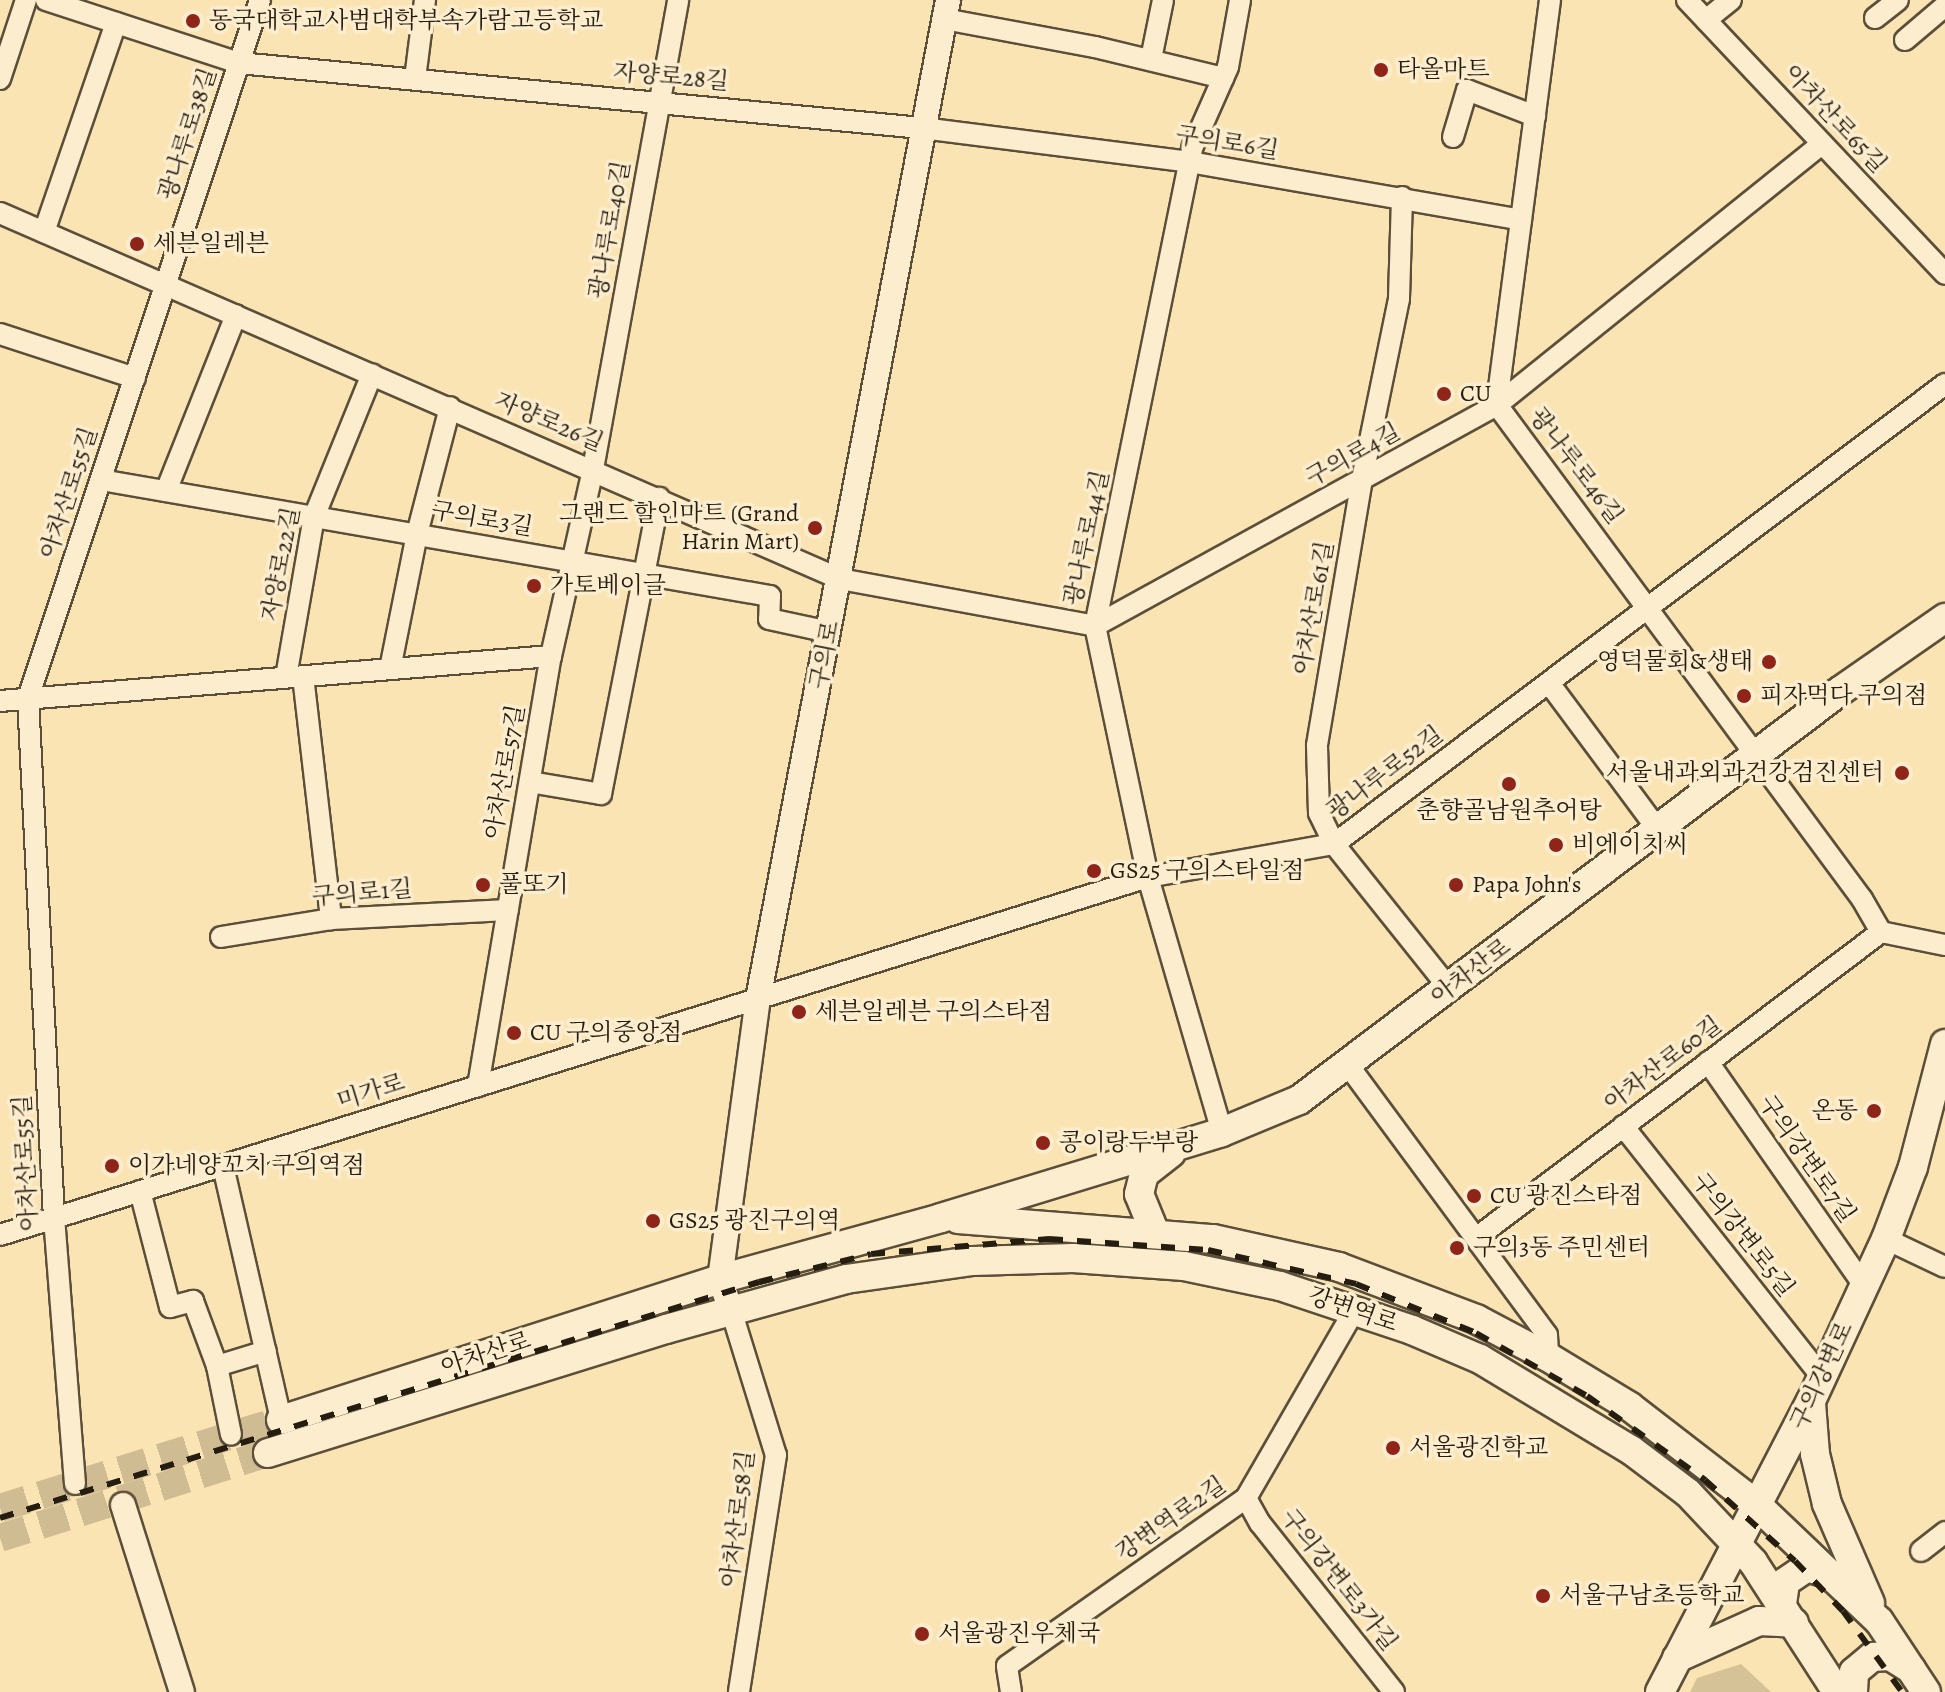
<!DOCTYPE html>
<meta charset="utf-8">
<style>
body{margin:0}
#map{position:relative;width:1945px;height:1692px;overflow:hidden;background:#fae4b3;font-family:Alegreya,"Noto Serif KR",serif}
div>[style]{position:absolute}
.green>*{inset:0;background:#d6c297}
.secondary-tunnel>*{height:28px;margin-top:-14px;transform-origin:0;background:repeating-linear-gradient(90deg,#d0bc93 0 28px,transparent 0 42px)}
.roads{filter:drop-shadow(2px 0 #5b4f3a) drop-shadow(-2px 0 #5b4f3a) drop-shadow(0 2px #5b4f3a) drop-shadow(0 -2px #5b4f3a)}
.minor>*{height:20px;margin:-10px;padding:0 10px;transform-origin:10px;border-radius:10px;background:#fcedce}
.tertiary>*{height:24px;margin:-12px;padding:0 12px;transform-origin:12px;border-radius:12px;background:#fcedce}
.secondary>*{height:28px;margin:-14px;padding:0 14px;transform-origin:14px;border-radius:14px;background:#fcedce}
.rail>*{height:6px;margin-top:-3px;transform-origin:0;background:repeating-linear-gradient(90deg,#261d11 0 14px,transparent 0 28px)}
.dots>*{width:22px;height:22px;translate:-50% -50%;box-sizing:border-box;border:4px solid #fcedce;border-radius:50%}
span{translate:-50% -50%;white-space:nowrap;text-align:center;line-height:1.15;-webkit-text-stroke:7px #fcedce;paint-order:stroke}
.poi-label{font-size:24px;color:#261d11}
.left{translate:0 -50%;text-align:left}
.right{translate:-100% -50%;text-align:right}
.street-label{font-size:24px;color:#261d11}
</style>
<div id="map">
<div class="green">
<i style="clip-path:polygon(1741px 1664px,1771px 1692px,1690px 1692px,1697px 1678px)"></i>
</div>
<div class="secondary-tunnel">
<i style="left:0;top:1508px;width:294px;rotate:-17.4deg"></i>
<i style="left:0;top:1538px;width:281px;rotate:-17.6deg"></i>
</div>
<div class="roads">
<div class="minor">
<i style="left:46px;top:0;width:203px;rotate:18.1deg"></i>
<i style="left:239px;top:63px;width:686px;rotate:5.44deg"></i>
<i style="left:922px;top:128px;width:270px;rotate:7.2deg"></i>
<i style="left:1190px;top:162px;width:336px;rotate:9.9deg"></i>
<i style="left:1550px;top:0;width:408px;rotate:97.5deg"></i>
<i style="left:1497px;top:405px;width:614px;rotate:53.54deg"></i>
<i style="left:1862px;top:899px;width:38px;rotate:60deg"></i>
<i style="left:1881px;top:932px;width:65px;rotate:11.5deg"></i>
<i style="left:1687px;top:0;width:376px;rotate:46.7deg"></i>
<i style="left:1875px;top:18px;width:29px;rotate:-38deg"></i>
<i style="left:944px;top:19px;width:154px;rotate:10.5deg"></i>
<i style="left:1095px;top:47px;width:132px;rotate:13.6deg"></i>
<i style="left:1706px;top:20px;width:32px;rotate:-39deg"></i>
<i style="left:1905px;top:40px;width:52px;rotate:-40.4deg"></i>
<i style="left:1151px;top:59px;width:60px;rotate:-78.5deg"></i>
<i style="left:0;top:79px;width:83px;rotate:-71.8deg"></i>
<i style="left:415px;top:79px;width:80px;rotate:-82.8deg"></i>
<i style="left:1453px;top:137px;width:49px;rotate:-73.4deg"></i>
<i style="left:1467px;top:90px;width:73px;rotate:20.9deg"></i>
<i style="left:1402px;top:197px;width:102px;rotate:91.7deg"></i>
<i style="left:1399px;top:299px;width:184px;rotate:101.6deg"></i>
<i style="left:1362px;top:479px;width:271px;rotate:99.6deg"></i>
<i style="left:1317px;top:746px;width:67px;rotate:88.3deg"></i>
<i style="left:1319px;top:813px;width:34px;rotate:64deg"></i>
<i style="left:1334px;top:844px;width:184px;rotate:51.4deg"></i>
<i style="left:0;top:213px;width:916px;rotate:23.54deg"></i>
<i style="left:840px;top:579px;width:259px;rotate:10.4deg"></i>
<i style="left:1095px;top:626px;width:459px;rotate:-28.8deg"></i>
<i style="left:1497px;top:405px;width:417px;rotate:-38.8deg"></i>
<i style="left:44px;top:232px;width:221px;rotate:-71deg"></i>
<i style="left:0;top:334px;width:142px;rotate:18.1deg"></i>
<i style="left:101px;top:480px;width:679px;rotate:9.84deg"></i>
<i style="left:770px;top:596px;width:23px;rotate:92deg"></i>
<i style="left:769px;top:619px;width:61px;rotate:12.2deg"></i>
<i style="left:166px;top:491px;width:189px;rotate:-68.3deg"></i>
<i style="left:390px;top:669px;width:138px;rotate:-78.7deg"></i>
<i style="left:417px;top:534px;width:131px;rotate:-75.4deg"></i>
<i style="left:303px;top:676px;width:245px;rotate:83.4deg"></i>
<i style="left:286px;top:677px;width:162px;rotate:-80.1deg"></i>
<i style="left:314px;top:517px;width:154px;rotate:-67.9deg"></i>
<i style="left:1549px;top:683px;width:183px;rotate:53.4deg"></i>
<i style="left:0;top:701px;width:553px;rotate:-4.67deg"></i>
<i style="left:530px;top:782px;width:72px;rotate:9.6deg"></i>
<i style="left:601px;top:794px;width:302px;rotate:-78.9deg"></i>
<i style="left:221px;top:937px;width:111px;rotate:-9.3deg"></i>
<i style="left:331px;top:919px;width:177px;rotate:-2.9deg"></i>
<i style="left:1708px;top:1062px;width:273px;rotate:55.1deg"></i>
<i style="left:1348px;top:1065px;width:335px;rotate:53.6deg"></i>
<i style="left:1547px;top:1335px;width:22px;rotate:87deg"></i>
<i style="left:478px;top:1086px;width:436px;rotate:-80.4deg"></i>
<i style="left:551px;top:656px;width:192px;rotate:-77.3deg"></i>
<i style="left:593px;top:469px;width:477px;rotate:-79.7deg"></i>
<i style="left:1623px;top:1126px;width:320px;rotate:51.6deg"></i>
<i style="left:1222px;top:1132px;width:266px;rotate:-106.2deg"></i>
<i style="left:1148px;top:877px;width:257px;rotate:-101.9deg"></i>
<i style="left:1095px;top:626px;width:490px;rotate:-78.5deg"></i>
<i style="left:1193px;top:146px;width:86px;rotate:-66.1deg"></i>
<i style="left:1228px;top:67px;width:68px;rotate:-79.8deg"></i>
<i style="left:223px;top:1166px;width:261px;rotate:77.1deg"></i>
<i style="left:140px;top:1191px;width:120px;rotate:75.5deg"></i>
<i style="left:170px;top:1307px;width:24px;rotate:-15deg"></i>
<i style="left:193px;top:1301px;width:69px;rotate:69.7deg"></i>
<i style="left:217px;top:1366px;width:70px;rotate:78.5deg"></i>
<i style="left:0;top:1235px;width:1203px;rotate:-17.32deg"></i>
<i style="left:1148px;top:877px;width:189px;rotate:-10.1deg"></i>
<i style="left:1334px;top:844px;width:765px;rotate:-36.97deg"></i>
<i style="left:1476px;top:1238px;width:508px;rotate:-37.07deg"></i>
<i style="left:1886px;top:1239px;width:65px;rotate:25.4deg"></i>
<i style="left:731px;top:1310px;width:152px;rotate:72.8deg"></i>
<i style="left:776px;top:1455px;width:240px;rotate:98.9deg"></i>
<i style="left:217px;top:1366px;width:51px;rotate:-17deg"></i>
<i style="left:75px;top:1484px;width:267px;rotate:-94.5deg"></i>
<i style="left:54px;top:1218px;width:521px;rotate:-92.86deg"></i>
<i style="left:28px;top:698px;width:736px;rotate:-71.61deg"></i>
<i style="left:1246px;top:1498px;width:29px;rotate:61deg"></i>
<i style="left:1260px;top:1523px;width:216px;rotate:51.6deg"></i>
<i style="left:1921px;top:1551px;width:31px;rotate:-38deg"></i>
<i style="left:1011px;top:1692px;width:26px;rotate:-99deg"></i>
<i style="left:1007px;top:1666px;width:292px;rotate:-35.1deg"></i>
<i style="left:1246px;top:1498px;width:218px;rotate:-60deg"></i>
</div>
<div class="tertiary">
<i style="left:731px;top:1310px;width:33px;rotate:-110deg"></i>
<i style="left:720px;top:1279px;width:283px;rotate:-82.3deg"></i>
<i style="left:758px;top:999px;width:1017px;rotate:-79.23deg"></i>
<i style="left:123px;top:1505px;width:196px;rotate:72.5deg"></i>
</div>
<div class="secondary">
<i style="left:958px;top:1219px;width:256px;rotate:4.5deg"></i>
<i style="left:1213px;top:1239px;width:129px;rotate:12.5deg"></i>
<i style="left:1339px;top:1267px;width:147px;rotate:20.8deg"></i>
<i style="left:1476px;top:1319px;width:81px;rotate:27.8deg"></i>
<i style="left:1548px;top:1357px;width:95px;rotate:31.2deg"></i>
<i style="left:1629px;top:1406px;width:162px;rotate:37.7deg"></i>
<i style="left:1757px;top:1505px;width:168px;rotate:43.6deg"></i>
<i style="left:1879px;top:1621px;width:85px;rotate:56.5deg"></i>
<i style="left:1155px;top:1233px;width:42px;rotate:-112.3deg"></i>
<i style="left:1139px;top:1194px;width:21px;rotate:-76deg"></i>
<i style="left:1144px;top:1174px;width:34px;rotate:-38deg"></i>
<i style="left:1811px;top:1403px;width:51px;rotate:85.5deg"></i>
<i style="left:1815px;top:1454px;width:51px;rotate:76.5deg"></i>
<i style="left:1827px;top:1504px;width:108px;rotate:66.5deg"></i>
<i style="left:281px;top:1420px;width:461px;rotate:-17.8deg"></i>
<i style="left:720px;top:1279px;width:229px;rotate:-15.4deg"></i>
<i style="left:941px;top:1218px;width:294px;rotate:-17deg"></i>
<i style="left:1222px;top:1132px;width:83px;rotate:-22.6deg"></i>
<i style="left:1299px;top:1100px;width:678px;rotate:-37.09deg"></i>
<i style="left:1840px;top:691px;width:128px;rotate:-34.8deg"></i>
<i style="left:268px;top:1453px;width:417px;rotate:-17.3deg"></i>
<i style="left:666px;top:1329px;width:187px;rotate:-15.5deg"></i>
<i style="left:846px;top:1279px;width:128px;rotate:-8.1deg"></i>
<i style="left:973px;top:1261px;width:100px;rotate:-1.7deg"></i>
<i style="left:1073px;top:1258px;width:111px;rotate:4.1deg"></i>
<i style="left:1184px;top:1266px;width:98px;rotate:11.8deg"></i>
<i style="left:1280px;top:1286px;width:139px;rotate:18.4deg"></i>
<i style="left:1412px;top:1330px;width:74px;rotate:23.1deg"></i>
<i style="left:1480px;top:1359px;width:176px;rotate:31.1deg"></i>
<i style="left:1631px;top:1450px;width:71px;rotate:37deg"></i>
<i style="left:1688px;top:1493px;width:95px;rotate:46.7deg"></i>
<i style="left:1753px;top:1562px;width:155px;rotate:57.1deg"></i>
<i style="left:1782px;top:1604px;width:22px;rotate:-82deg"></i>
<i style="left:1785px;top:1582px;width:27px;rotate:-34deg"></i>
<i style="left:1807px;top:1567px;width:24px;rotate:17deg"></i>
<i style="left:1677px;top:1658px;width:90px;rotate:-24.3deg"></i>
<i style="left:1759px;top:1621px;width:35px;rotate:3deg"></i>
<i style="left:1660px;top:1692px;width:328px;rotate:-62.6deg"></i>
<i style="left:1811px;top:1401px;width:179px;rotate:-65.2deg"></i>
<i style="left:1886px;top:1239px;width:77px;rotate:-69.4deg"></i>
<i style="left:1913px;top:1167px;width:127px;rotate:-75.4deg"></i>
<i style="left:1853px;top:1692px;width:20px;rotate:-87deg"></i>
<i style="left:1854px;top:1672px;width:23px;rotate:-40deg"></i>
<i style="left:1872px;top:1657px;width:18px;rotate:-3deg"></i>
<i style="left:1890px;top:1656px;width:25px;rotate:32deg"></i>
</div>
</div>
<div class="rail">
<i style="left:0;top:1518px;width:795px;rotate:-17.27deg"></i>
<i style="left:759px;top:1282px;width:115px;rotate:-14deg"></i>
<i style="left:871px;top:1254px;width:179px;rotate:-4.8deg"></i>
<i style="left:1049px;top:1239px;width:159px;rotate:4deg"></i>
<i style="left:1208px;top:1250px;width:152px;rotate:12.9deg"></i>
<i style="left:1356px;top:1284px;width:130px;rotate:22.2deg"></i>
<i style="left:1476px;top:1333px;width:128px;rotate:29.6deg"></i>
<i style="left:1587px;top:1396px;width:145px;rotate:35.4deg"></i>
<i style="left:1705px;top:1480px;width:121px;rotate:42deg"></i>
<i style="left:1795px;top:1561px;width:69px;rotate:46.2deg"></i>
<i style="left:1843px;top:1611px;width:100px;rotate:53.9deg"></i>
</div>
<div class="dots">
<i style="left:193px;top:21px;background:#8f2418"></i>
<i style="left:1381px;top:70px;background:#8f2418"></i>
<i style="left:137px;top:244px;background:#8f2418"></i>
<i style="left:1444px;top:394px;background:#8f2418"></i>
<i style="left:815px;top:528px;background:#8f2418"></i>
<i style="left:534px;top:586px;background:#8f2418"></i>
<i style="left:1769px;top:662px;background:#8f2418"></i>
<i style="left:1744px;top:696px;background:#8f2418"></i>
<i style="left:1902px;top:773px;background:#8f2418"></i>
<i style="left:1509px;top:784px;background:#8f2418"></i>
<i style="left:1556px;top:845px;background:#8f2418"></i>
<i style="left:1094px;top:871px;background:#8f2418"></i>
<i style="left:483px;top:885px;background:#8f2418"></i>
<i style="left:1456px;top:885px;background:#8f2418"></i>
<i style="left:799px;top:1012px;background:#8f2418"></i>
<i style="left:514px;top:1033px;background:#8f2418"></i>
<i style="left:1874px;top:1111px;background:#8f2418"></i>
<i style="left:1043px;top:1143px;background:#8f2418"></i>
<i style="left:112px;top:1166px;background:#8f2418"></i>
<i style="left:1474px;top:1196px;background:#8f2418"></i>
<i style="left:653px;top:1221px;background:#8f2418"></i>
<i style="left:1457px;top:1248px;background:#8f2418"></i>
<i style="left:1393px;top:1448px;background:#8f2418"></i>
<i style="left:1543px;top:1596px;background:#8f2418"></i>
<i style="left:922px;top:1634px;background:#8f2418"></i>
</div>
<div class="poi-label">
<span class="left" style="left:209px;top:21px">동국대학교사범대학부속가람고등학교</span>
<span class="left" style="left:1397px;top:70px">타올마트</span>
<span class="left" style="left:153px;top:244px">세븐일레븐</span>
<span class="left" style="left:1460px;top:394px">CU</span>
<span class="right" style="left:799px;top:528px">그랜드 할인마트 (Grand<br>Harin Mart)</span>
<span class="left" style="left:550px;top:586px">가토베이글</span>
<span class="right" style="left:1753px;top:662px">영덕물회&amp;생태</span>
<span class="left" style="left:1760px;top:696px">피자먹다 구의점</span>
<span class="right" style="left:1884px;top:773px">서울내과외과건강검진센터</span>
<span style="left:1509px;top:811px">춘향골남원추어탕</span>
<span class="left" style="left:1572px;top:845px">비에이치씨</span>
<span class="left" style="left:1110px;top:871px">GS25 구의스타일점</span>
<span class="left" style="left:499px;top:885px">풀또기</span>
<span class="left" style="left:1472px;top:885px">Papa John's</span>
<span class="left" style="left:815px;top:1012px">세븐일레븐 구의스타점</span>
<span class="left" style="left:530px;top:1033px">CU 구의중앙점</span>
<span class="right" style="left:1858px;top:1111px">온동</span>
<span class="left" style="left:1059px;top:1143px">콩이랑두부랑</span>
<span class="left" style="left:128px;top:1166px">이가네양꼬치 구의역점</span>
<span class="left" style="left:1490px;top:1196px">CU 광진스타점</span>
<span class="left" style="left:669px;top:1221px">GS25 광진구의역</span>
<span class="left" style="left:1473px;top:1248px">구의3동 주민센터</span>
<span class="left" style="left:1409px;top:1448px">서울광진학교</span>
<span class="left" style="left:1559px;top:1596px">서울구남초등학교</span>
<span class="left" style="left:938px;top:1634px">서울광진우체국</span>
</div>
<div class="street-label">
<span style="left:671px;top:77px;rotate:5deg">자양로28길</span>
<span style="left:1835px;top:119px;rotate:47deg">아차산로65길</span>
<span style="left:188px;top:134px;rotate:-72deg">광나루로38길</span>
<span style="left:1227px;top:143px;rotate:9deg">구의로6길</span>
<span style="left:610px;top:230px;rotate:-80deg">광나루로40길</span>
<span style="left:549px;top:422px;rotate:23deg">자양로26길</span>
<span style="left:1353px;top:455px;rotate:-29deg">구의로4길</span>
<span style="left:1576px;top:466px;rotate:53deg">광나루로46길</span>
<span style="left:69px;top:493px;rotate:-72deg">아차산로55길</span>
<span style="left:482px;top:519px;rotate:10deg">구의로3길</span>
<span style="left:1087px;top:538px;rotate:-78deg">광나루로44길</span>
<span style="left:281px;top:564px;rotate:-79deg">자양로22길</span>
<span style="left:1314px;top:608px;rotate:-80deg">아차산로61길</span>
<span style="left:825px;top:655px;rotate:-79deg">구의로</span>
<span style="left:505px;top:772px;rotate:-80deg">아차산로57길</span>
<span style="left:1385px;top:773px;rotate:-37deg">광나루로52길</span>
<span style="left:362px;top:893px;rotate:-5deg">구의로1길</span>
<span style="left:1471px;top:972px;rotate:-37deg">아차산로</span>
<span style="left:1663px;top:1064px;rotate:-37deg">아차산로60길</span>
<span style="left:371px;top:1092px;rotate:-17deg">미가로</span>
<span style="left:1807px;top:1159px;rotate:55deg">구의강변로7길</span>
<span style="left:26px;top:1163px;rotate:-93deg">아차산로55길</span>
<span style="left:1743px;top:1235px;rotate:52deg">구의강변로5길</span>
<span style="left:1353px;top:1310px;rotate:19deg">강변역로</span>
<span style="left:486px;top:1354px;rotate:-18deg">아차산로</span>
<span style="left:1822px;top:1376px;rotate:-65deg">구의강변로</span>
<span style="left:738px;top:1519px;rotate:-83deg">아차산로58길</span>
<span style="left:1171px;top:1519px;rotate:-35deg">강변역로2길</span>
<span style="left:1339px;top:1580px;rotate:52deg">구의강변로3가길</span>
</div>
</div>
